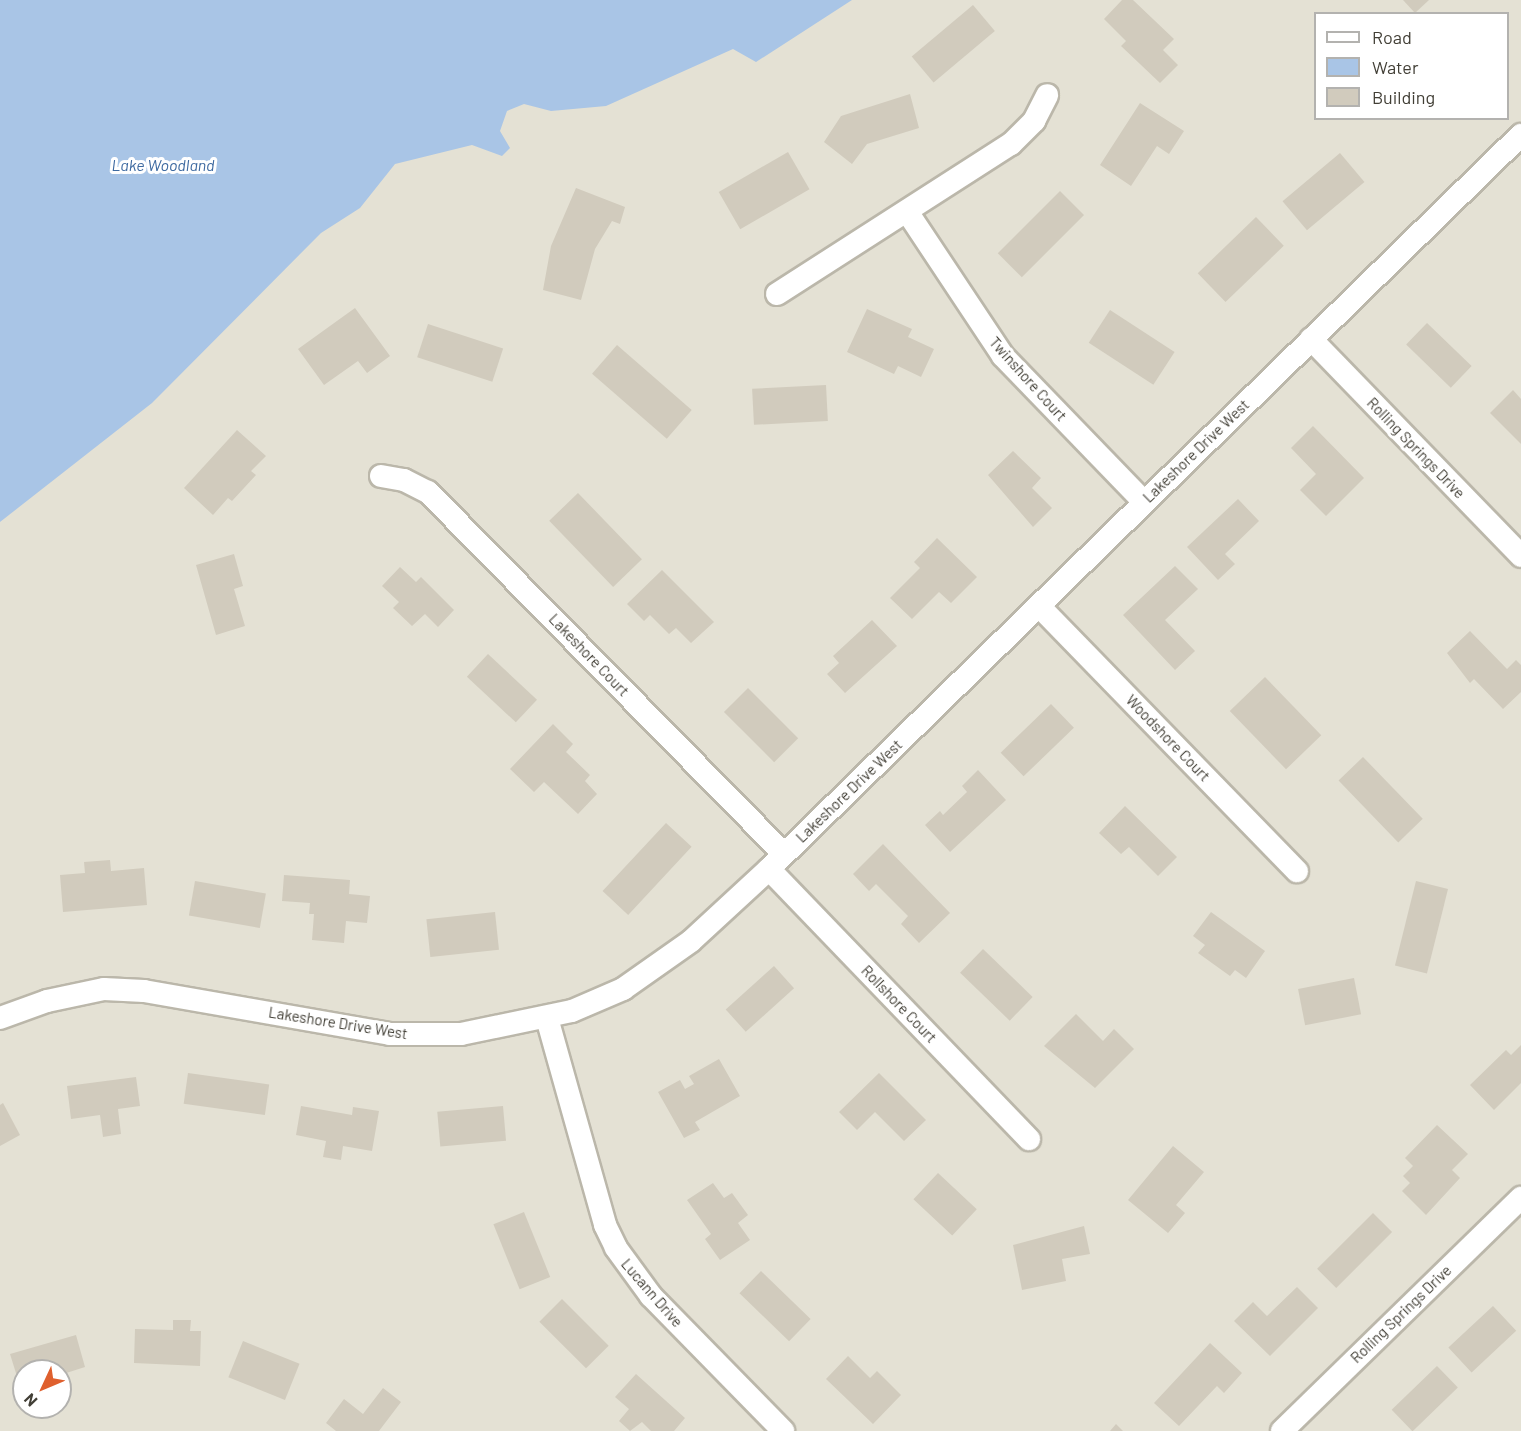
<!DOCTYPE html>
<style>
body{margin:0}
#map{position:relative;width:1521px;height:1431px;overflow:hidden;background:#f0efe6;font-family:Barlow,sans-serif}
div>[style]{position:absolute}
.residential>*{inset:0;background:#e4e1d4}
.water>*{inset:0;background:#a9c5e6}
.building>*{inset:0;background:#d1cbbd;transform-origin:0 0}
.roads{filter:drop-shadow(2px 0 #bbb7aa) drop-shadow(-2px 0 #bbb7aa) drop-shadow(0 2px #bbb7aa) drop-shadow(0 -2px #bbb7aa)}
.minor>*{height:22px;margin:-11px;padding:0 11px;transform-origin:11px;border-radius:11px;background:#fff}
span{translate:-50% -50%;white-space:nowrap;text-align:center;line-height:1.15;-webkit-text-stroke:6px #fff;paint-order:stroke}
.street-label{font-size:15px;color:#423f36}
.water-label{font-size:16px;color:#3d69a0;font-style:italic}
.legend{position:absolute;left:1314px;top:12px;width:195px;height:108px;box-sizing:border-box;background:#fff;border:2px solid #b3b2af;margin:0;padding:8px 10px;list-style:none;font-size:18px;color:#423f36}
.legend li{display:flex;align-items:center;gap:12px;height:30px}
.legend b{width:30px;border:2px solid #b3b2af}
.north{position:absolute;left:12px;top:1359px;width:60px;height:60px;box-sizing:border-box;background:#fff;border:2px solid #b3b2af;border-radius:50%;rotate:226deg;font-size:16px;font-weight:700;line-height:24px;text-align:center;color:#423f36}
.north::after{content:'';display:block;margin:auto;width:21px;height:27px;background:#df602e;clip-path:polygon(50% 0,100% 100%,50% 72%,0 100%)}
</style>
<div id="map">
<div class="residential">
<i style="clip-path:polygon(evenodd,0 0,1521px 0,1521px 1431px,0 1431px,0 0,1316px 14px,1508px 14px,1508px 118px,1316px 118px,1316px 14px,0 0,24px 1371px,60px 1371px,60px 1407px,24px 1407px,24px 1371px)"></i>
</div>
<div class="water">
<i style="clip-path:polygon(0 0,852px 0,756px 62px,733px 49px,606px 106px,551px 111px,524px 104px,507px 111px,500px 131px,510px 148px,502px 156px,472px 145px,395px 164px,360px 208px,321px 233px,152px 403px,0 522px)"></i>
</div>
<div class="building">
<i style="clip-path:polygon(1122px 0,1133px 0,1174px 39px,1163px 50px,1178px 65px,1160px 83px,1121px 46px,1126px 41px,1104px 19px)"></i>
<i style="clip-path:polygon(1403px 0,1429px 0,1415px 13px)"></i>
<i style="left:973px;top:5px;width:34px;height:80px;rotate:50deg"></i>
<i style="clip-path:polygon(910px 94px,919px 128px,867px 144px,852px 164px,824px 142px,841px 116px)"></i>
<i style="clip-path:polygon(1140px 103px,1184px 131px,1169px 154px,1157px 146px,1131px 186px,1100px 165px)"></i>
<i style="left:788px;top:152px;width:43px;height:80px;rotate:60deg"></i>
<i style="left:1340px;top:153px;width:38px;height:75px;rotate:50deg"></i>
<i style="clip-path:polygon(576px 188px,625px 207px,620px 224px,612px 221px,595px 249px,581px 300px,543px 290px,551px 246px)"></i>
<i style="left:1060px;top:191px;width:34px;height:88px;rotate:45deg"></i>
<i style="left:1256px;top:217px;width:40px;height:81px;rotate:46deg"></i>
<i style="clip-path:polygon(355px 308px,390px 356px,367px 373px,358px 361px,324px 385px,298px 349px)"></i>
<i style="clip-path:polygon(867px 309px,912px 329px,908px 337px,934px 349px,921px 377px,898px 366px,894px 374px,847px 352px)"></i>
<i style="left:1110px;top:310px;width:77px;height:39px;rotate:33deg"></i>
<i style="left:1427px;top:323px;width:62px;height:30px;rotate:44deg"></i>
<i style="left:428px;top:324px;width:79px;height:35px;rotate:18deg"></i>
<i style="left:617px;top:345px;width:99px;height:38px;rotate:41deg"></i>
<i style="left:826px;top:385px;width:36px;height:74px;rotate:87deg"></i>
<i style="clip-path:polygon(1513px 390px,1521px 399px,1521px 444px,1490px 413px)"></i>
<i style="clip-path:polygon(1313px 426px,1364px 478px,1326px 516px,1300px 490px,1316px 474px,1291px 448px)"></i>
<i style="clip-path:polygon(237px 430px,266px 456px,251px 471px,256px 475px,232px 501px,228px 498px,213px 515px,184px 488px)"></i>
<i style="clip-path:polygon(1013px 451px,1041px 478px,1032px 488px,1052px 508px,1033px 527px,988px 475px)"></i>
<i style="left:578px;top:493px;width:92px;height:40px;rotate:46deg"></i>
<i style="clip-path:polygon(1238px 499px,1259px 521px,1225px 554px,1235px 564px,1218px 580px,1187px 547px)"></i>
<i style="clip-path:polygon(937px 538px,977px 577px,951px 603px,939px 592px,912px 619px,890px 598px,920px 568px,914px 562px)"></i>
<i style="clip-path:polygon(234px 554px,243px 586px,234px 589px,245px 626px,216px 635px,196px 565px)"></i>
<i style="clip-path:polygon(1175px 566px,1198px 589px,1165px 620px,1195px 651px,1175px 670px,1123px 615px)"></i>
<i style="clip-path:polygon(400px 567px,416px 582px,421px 577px,454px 610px,438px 627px,425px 614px,412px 626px,393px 608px,399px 602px,382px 586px)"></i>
<i style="clip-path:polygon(662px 570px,714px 622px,691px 643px,676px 628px,669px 634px,650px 615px,644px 621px,627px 604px)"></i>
<i style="clip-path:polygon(872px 620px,897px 646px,845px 693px,827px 674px,839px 663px,833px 656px)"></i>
<i style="clip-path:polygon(1470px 631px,1507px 669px,1516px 660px,1521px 665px,1521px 692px,1503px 709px,1474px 679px,1470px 683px,1447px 653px)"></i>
<i style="left:488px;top:654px;width:67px;height:31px;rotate:43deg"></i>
<i style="left:1265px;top:677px;width:81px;height:49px;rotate:46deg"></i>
<i style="left:748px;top:688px;width:71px;height:34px;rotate:45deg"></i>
<i style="left:1051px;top:704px;width:33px;height:70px;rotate:46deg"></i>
<i style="clip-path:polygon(553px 724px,573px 744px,566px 752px,590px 775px,585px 781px,597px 794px,578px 814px,544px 782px,534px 792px,510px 769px)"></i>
<i style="left:1363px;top:757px;width:86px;height:34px;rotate:46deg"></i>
<i style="clip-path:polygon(978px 770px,1006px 800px,950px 852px,925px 825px,940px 811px,943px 815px,967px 792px,962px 786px)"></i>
<i style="clip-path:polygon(1125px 806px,1177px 857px,1158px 876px,1129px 847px,1121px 854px,1099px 833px)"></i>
<i style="left:666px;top:823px;width:35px;height:93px;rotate:43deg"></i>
<i style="clip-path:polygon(883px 844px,950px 913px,919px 943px,901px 924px,908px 916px,876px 884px,869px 891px,853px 874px)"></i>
<i style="clip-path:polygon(110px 860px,111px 871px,144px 868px,147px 905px,63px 912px,60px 875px,85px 873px,84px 862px)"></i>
<i style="clip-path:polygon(284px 875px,350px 880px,349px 894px,370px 896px,367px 923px,346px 921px,344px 943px,312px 940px,314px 914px,309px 914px,310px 903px,282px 901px)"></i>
<i style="left:195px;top:881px;width:72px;height:35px;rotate:10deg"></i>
<i style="left:1416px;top:881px;width:33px;height:87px;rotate:14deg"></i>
<i style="left:495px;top:912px;width:38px;height:69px;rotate:84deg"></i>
<i style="clip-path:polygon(1211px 912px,1265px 951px,1246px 978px,1235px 970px,1230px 976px,1198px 953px,1205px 945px,1193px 936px)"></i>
<i style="left:983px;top:949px;width:69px;height:33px;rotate:44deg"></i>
<i style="left:774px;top:966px;width:30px;height:65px;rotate:48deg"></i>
<i style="left:1354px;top:978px;width:37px;height:57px;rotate:79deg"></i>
<i style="clip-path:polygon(1076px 1014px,1103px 1041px,1114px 1029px,1134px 1049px,1095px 1088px,1044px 1046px)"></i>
<i style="clip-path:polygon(1521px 1045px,1521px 1083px,1494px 1110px,1470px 1085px,1506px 1050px,1511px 1055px)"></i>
<i style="clip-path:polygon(719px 1059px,740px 1096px,695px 1122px,700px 1130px,684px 1138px,658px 1092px,680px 1080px,685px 1089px,694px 1084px,689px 1076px)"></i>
<i style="left:188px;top:1073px;width:82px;height:31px;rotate:8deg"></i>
<i style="clip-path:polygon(879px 1073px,926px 1120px,904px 1141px,875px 1112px,857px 1130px,839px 1112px)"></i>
<i style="clip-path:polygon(136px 1077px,140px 1106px,118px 1109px,121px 1134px,103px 1137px,100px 1115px,71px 1119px,67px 1086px)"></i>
<i style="clip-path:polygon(3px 1103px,20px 1135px,0 1146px,0 1105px)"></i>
<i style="clip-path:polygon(301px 1106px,352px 1115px,353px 1107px,379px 1111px,372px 1151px,343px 1146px,341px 1160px,323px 1157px,326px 1141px,296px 1135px)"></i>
<i style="left:503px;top:1106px;width:35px;height:66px;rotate:85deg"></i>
<i style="clip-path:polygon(1437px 1125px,1468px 1154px,1452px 1170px,1460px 1178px,1426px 1215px,1402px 1191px,1410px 1183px,1403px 1176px,1413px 1166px,1405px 1158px)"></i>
<i style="clip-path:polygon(1173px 1146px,1204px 1172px,1176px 1205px,1185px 1213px,1168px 1233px,1128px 1200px)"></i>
<i style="left:938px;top:1173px;width:53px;height:36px;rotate:43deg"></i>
<i style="clip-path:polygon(713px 1183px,724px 1198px,732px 1193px,748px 1215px,738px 1223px,750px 1240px,720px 1260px,705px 1239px,711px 1234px,687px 1200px)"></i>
<i style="left:524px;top:1212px;width:70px;height:33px;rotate:68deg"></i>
<i style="left:1373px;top:1213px;width:27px;height:79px;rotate:45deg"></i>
<i style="clip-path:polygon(1084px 1226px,1090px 1254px,1062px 1259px,1066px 1281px,1022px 1290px,1013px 1245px)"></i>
<i style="left:761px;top:1271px;width:69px;height:31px;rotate:44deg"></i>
<i style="clip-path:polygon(1297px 1287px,1318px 1308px,1270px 1356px,1234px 1321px,1253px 1302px,1267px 1316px)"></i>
<i style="left:562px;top:1299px;width:66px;height:32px;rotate:45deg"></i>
<i style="left:1493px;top:1306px;width:34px;height:61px;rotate:47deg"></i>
<i style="clip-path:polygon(173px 1320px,191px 1320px,190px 1331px,201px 1331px,200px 1366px,134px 1363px,135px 1329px,173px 1330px)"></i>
<i style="clip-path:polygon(76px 1335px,85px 1367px,60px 1375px,60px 1371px,24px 1371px,24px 1385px,20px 1386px,10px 1354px)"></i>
<i style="left:243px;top:1341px;width:61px;height:39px;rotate:22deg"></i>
<i style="clip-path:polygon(1210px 1343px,1242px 1373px,1224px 1393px,1217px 1386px,1179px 1426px,1154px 1403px)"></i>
<i style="clip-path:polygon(848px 1356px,870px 1378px,877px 1371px,901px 1395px,873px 1424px,826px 1379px)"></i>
<i style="left:1437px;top:1366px;width:30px;height:63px;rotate:46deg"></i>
<i style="clip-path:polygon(636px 1374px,685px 1418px,674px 1431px,651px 1431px,642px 1422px,630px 1431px,619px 1421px,629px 1409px,615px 1397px)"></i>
<i style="clip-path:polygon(383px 1388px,401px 1402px,379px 1431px,336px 1431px,326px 1423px,344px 1399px,363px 1414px)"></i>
<i style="clip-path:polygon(1116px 1424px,1123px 1431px,1110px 1431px)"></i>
</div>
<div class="roads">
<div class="minor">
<i style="left:908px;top:213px;width:172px;rotate:56.4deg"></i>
<i style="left:1003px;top:356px;width:203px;rotate:46deg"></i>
<i style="left:777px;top:294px;width:278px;rotate:-32.7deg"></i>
<i style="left:1011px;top:144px;width:33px;rotate:-45deg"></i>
<i style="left:1034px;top:121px;width:29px;rotate:-63deg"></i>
<i style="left:1311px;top:339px;width:302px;rotate:45.9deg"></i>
<i style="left:381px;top:476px;width:23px;rotate:10deg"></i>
<i style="left:404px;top:480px;width:27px;rotate:27deg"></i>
<i style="left:428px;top:492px;width:508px;rotate:45.48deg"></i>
<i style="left:1039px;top:606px;width:370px;rotate:45.8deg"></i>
<i style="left:769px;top:869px;width:375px;rotate:46.1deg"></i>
<i style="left:0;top:1018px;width:50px;rotate:-19.9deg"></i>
<i style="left:47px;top:1001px;width:58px;rotate:-11.9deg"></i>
<i style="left:104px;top:989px;width:40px;rotate:2.9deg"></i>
<i style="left:144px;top:991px;width:250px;rotate:9.9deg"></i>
<i style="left:390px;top:1034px;width:71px"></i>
<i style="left:461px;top:1034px;width:113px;rotate:-11.7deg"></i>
<i style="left:572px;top:1011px;width:56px;rotate:-23.3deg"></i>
<i style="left:623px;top:989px;width:83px;rotate:-35.2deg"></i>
<i style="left:691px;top:941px;width:106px;rotate:-42.7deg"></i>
<i style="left:769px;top:869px;width:1051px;rotate:-44.31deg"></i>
<i style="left:547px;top:1018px;width:215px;rotate:74.3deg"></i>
<i style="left:605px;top:1225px;width:25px;rotate:64deg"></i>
<i style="left:616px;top:1248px;width:59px;rotate:53.9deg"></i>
<i style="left:651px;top:1296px;width:189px;rotate:45.6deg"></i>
<i style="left:1282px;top:1431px;width:334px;rotate:-44.3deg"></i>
</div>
</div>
<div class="street-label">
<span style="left:1028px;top:379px;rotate:48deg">Twinshore Court</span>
<span style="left:1416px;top:448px;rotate:46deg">Rolling Springs Drive</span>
<span style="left:1196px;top:451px;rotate:-44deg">Lakeshore Drive West</span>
<span style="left:589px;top:655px;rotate:46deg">Lakeshore Court</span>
<span style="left:1168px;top:738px;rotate:46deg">Woodshore Court</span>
<span style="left:849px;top:791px;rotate:-44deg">Lakeshore Drive West</span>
<span style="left:899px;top:1004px;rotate:46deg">Rollshore Court</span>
<span style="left:338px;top:1023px;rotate:9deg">Lakeshore Drive West</span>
<span style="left:652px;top:1293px;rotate:49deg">Lucann Drive</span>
<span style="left:1401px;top:1314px;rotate:-44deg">Rolling Springs Drive</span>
</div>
<div class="water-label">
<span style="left:163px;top:165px">Lake Woodland</span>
</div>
<ul class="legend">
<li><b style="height:8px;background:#fff"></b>Road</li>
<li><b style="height:16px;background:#a9c5e6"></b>Water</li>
<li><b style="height:16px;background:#d1cbbd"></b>Building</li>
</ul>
<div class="north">N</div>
</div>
